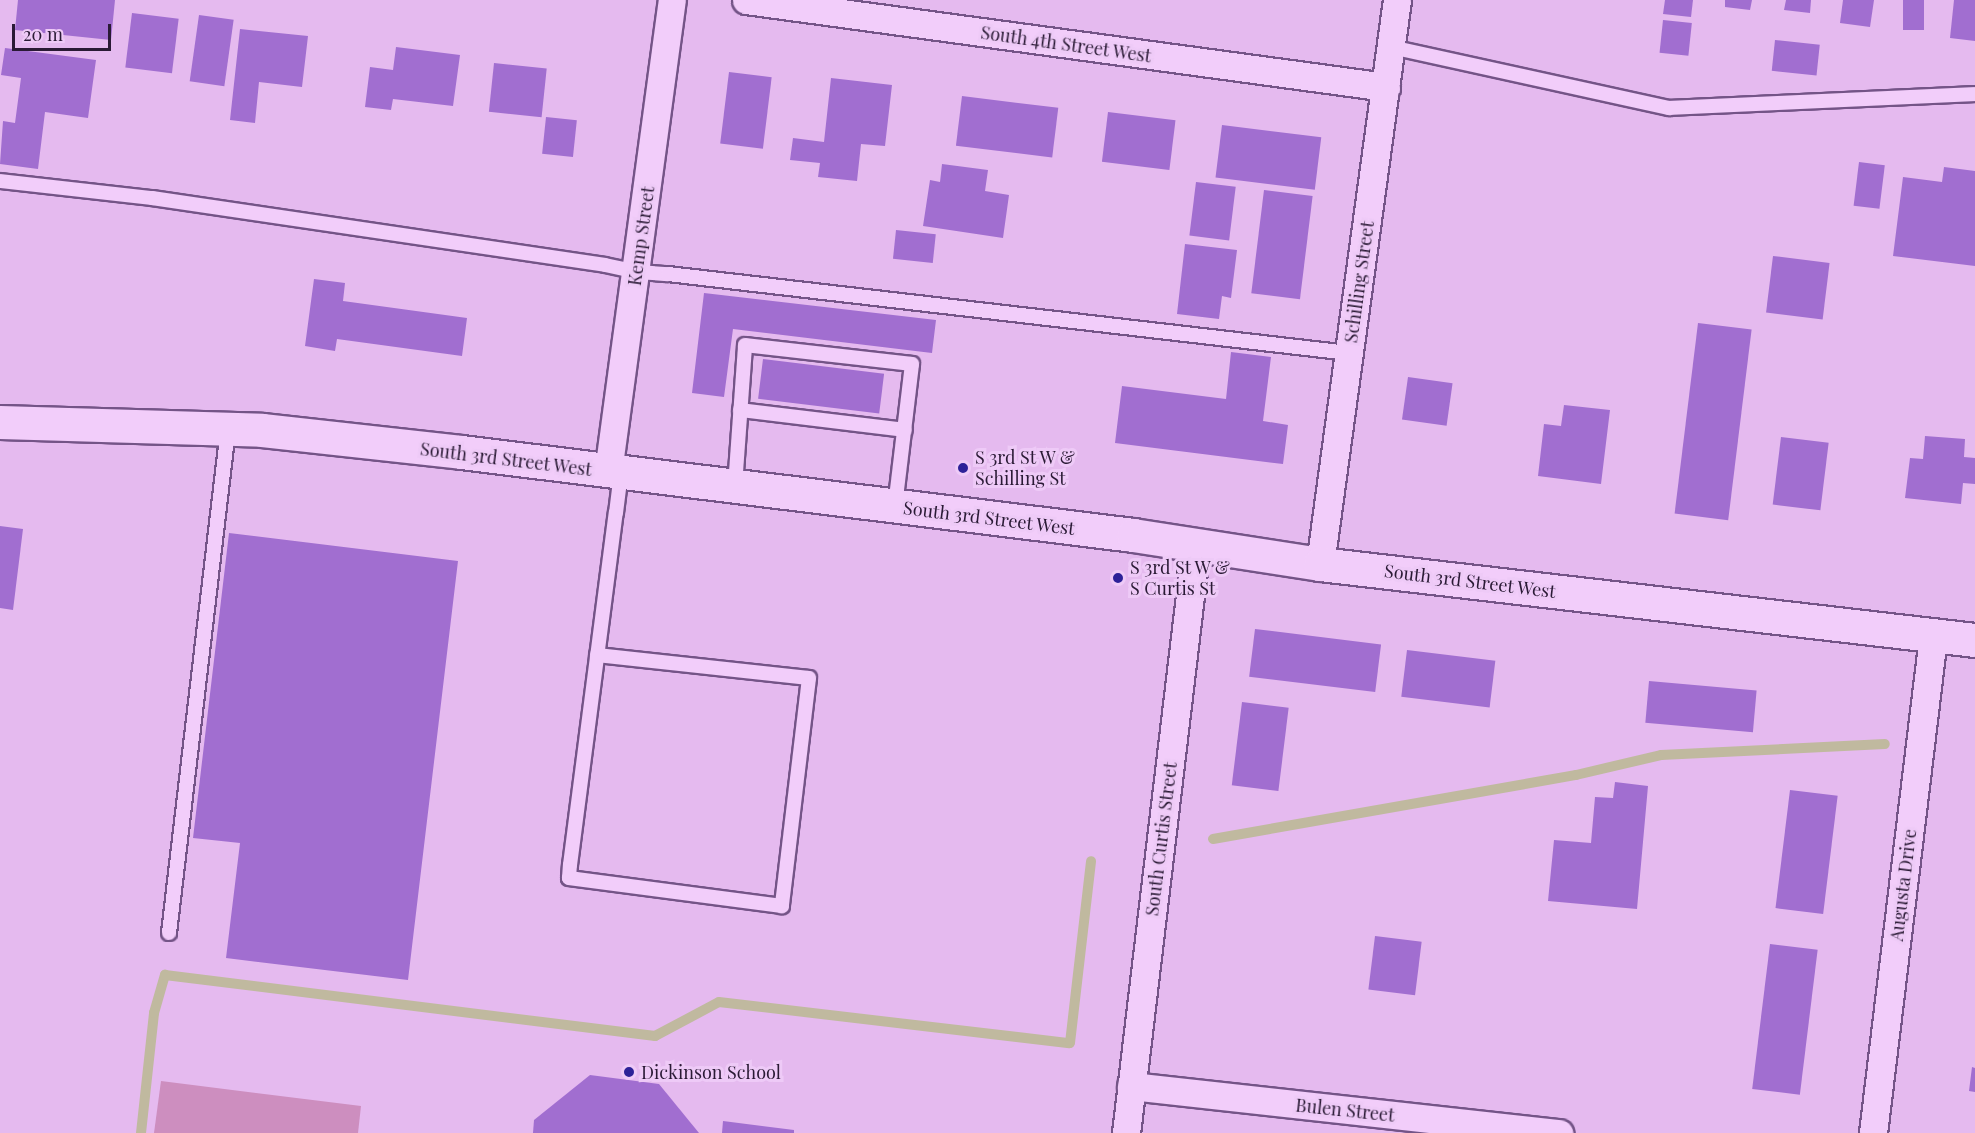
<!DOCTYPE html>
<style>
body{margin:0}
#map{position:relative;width:1975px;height:1133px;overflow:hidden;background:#e5baef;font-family:"Playfair Display",serif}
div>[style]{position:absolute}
.green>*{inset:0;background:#cd8ebf}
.stream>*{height:10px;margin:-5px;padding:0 5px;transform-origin:5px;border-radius:5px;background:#c0b99f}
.building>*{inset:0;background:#a16ed0;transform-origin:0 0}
.roads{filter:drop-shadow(2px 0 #745487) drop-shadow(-2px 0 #745487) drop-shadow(0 2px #745487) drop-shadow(0 -2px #745487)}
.lane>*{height:14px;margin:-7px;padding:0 7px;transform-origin:7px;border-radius:7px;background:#f2cdfa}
.street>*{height:27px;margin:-13.5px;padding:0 13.5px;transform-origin:13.5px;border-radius:13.5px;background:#f2cdfa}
.secondary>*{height:33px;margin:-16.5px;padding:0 16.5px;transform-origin:16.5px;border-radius:16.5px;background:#f2cdfa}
.dots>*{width:16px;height:16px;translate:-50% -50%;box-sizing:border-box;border:3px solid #eecaf7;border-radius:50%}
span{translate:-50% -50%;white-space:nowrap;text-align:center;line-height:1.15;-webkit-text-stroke:6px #eecaf7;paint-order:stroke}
.street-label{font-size:18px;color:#2a1a35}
.poi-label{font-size:18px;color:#2a1a35}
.left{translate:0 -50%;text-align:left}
.scale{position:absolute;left:12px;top:24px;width:99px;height:27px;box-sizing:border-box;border:3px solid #2a1a35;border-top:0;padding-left:8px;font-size:18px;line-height:21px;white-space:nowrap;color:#2a1a35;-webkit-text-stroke:4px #eecaf7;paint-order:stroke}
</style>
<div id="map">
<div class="green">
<i style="clip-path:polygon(161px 1081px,361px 1106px,358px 1133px,154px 1133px)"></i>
</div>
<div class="stream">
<i style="left:1213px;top:839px;width:369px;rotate:-10deg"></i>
<i style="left:1576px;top:775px;width:87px;rotate:-13.2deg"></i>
<i style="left:1661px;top:755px;width:224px;rotate:-2.8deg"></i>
<i style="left:141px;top:1133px;width:121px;rotate:-83.8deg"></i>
<i style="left:154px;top:1013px;width:40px;rotate:-74deg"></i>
<i style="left:165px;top:975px;width:494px;rotate:7.1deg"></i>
<i style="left:655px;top:1036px;width:72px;rotate:-28deg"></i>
<i style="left:719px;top:1002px;width:353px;rotate:6.7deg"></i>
<i style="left:1070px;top:1043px;width:183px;rotate:-83.4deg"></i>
</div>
<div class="building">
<i style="clip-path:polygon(18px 0,115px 0,111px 40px,15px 30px)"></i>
<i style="clip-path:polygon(1665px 0,1693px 0,1691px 17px,1663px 14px)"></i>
<i style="clip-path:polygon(1725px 0,1752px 0,1750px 10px,1725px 7px)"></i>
<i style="clip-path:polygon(1786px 0,1811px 0,1810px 13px,1784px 10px)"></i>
<i style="clip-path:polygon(1843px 0,1874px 0,1870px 27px,1840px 23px)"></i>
<i style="left:1903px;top:0;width:21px;height:30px"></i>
<i style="clip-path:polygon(1954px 0,1975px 0,1975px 41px,1950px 38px)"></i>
<i style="left:132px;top:13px;width:47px;height:55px;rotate:7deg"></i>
<i style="left:199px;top:15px;width:35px;height:67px;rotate:8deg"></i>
<i style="left:1663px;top:20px;width:29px;height:33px;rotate:6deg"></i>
<i style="clip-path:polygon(240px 29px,308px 36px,302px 87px,259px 82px,255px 123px,230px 120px)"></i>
<i style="left:1775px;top:40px;width:45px;height:31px;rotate:6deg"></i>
<i style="clip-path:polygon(396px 47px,460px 55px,453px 106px,393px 99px,391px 110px,365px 107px,370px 67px,393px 70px)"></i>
<i style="clip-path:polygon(5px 48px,96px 60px,88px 118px,45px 112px,38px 169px,0 164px,3px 121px,15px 123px,21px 78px,1px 75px)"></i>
<i style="left:494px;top:63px;width:53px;height:49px;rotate:6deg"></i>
<i style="left:729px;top:72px;width:43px;height:72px;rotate:7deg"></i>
<i style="clip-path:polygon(831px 78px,892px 85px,885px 146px,861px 144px,857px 181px,818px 177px,820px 163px,790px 160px,793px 138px,824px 142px)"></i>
<i style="left:962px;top:96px;width:97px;height:50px;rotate:7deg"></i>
<i style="left:1108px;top:112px;width:68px;height:50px;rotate:7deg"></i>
<i style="left:546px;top:117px;width:31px;height:37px;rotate:6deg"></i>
<i style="left:1222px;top:125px;width:100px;height:53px;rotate:7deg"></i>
<i style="left:1859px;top:162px;width:26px;height:44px;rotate:7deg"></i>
<i style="clip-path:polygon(942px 164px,988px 170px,985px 191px,1009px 195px,1003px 238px,923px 226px,930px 180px,940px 182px)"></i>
<i style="clip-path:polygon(1944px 167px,1975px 171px,1975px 266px,1893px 256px,1903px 177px,1942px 182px)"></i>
<i style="left:1196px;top:182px;width:40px;height:54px;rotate:7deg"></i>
<i style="left:1264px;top:190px;width:49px;height:104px;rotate:7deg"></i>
<i style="left:896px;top:230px;width:40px;height:29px;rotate:6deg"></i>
<i style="clip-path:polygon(1185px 244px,1237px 250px,1231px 298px,1222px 296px,1219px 319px,1177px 314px)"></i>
<i style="left:1773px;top:256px;width:57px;height:57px;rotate:7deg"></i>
<i style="clip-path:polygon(314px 279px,345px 283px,343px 301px,467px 318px,462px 356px,337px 339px,335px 351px,305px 346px)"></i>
<i style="clip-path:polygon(704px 293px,936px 320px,932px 353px,733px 329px,724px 397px,692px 393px)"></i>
<i style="left:1698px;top:323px;width:54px;height:192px;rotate:7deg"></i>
<i style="clip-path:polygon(1231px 352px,1271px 357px,1263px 421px,1288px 425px,1283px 464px,1115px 443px,1122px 386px,1226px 399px)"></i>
<i style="left:763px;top:359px;width:122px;height:40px;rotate:7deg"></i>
<i style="left:1408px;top:377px;width:45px;height:43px;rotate:8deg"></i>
<i style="clip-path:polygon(1564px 405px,1610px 410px,1601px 484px,1538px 476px,1544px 424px,1561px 426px)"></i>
<i style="clip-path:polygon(1925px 436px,1965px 439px,1964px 457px,1975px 458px,1975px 484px,1963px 483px,1961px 504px,1905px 498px,1910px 458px,1923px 459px)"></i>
<i style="left:1781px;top:437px;width:48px;height:68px;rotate:7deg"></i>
<i style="clip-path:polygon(0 526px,23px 529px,13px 610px,0 608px)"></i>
<i style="clip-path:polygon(229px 533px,458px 561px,408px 980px,226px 958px,240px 843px,193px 838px)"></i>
<i style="left:1255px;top:629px;width:127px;height:48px;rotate:7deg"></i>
<i style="left:1407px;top:650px;width:89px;height:47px;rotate:7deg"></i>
<i style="left:1649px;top:681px;width:108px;height:42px;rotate:5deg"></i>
<i style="left:1242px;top:702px;width:47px;height:84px;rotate:7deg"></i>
<i style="clip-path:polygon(1615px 782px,1648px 786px,1637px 909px,1548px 901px,1554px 840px,1591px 843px,1595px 797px,1613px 798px)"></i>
<i style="left:1790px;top:790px;width:48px;height:119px;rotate:7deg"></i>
<i style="left:1375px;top:936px;width:47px;height:54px;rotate:7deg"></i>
<i style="left:1770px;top:944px;width:48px;height:146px;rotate:7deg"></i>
<i style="clip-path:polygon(1972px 1067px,1975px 1068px,1975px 1092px,1969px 1091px)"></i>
<i style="clip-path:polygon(590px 1075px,659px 1084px,699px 1133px,533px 1133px,534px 1120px)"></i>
<i style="clip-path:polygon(723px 1121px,794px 1130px,794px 1133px,722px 1133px)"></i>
</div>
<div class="roads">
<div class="lane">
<i style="left:1391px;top:47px;width:285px;rotate:12.4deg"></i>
<i style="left:1669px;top:108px;width:306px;rotate:-2.6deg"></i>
<i style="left:0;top:181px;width:153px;rotate:6.4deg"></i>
<i style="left:152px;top:198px;width:458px;rotate:8.4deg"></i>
<i style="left:605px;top:265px;width:33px;rotate:12deg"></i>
<i style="left:637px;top:272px;width:31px;rotate:4deg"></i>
<i style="left:668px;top:274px;width:686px;rotate:6.62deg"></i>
<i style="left:740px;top:410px;width:166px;rotate:6.9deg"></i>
<i style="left:735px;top:486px;width:141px;rotate:-85.9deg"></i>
<i style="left:745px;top:345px;width:168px;rotate:6.5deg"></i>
<i style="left:912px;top:364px;width:143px;rotate:96.8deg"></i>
<i style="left:597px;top:655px;width:213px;rotate:6.2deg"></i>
<i style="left:809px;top:678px;width:230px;rotate:96.8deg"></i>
<i style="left:782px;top:906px;width:215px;rotate:-172.5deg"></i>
<i style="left:569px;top:878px;width:13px;rotate:-86deg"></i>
<i style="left:570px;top:865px;width:355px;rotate:-82.6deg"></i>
<i style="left:616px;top:513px;width:40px;rotate:-82.9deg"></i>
<i style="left:169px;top:933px;width:507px;rotate:-83.32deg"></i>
</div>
<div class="street">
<i style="left:746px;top:0;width:646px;rotate:7.74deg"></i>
<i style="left:608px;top:472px;width:476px;rotate:-82.3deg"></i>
<i style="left:1320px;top:564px;width:569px;rotate:-82.23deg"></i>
<i style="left:1131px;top:1086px;width:431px;rotate:6.3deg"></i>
<i style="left:1126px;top:1133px;width:592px;rotate:-83.21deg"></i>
<i style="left:1873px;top:1133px;width:500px;rotate:-83.1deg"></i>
</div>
<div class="secondary">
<i style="left:0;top:422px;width:262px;rotate:1.7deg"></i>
<i style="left:262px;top:430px;width:200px;rotate:6.3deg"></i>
<i style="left:461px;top:452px;width:677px;rotate:7.04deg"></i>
<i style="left:1133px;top:535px;width:189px;rotate:8.8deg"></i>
<i style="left:1320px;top:564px;width:659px;rotate:6.62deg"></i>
</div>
</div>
<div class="dots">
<i style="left:963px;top:468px;background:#2d2198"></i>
<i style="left:1118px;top:578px;background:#2d2198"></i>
<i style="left:629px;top:1072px;background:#2d2198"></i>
</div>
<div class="street-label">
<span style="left:1066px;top:44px;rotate:8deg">South 4th Street West</span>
<span style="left:641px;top:236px;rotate:-82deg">Kemp Street</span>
<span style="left:1359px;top:282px;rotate:-82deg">Schilling Street</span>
<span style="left:506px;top:459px;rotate:7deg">South 3rd Street West</span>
<span style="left:989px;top:518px;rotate:7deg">South 3rd Street West</span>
<span style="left:1470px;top:581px;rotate:7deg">South 3rd Street West</span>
<span style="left:1161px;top:839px;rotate:-83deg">South Curtis Street</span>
<span style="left:1903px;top:885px;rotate:-83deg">Augusta Drive</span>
<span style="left:1345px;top:1110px;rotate:6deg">Bulen Street</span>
</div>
<div class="poi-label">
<span class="left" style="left:975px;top:468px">S 3rd St W &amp;<br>Schilling St</span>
<span class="left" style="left:1130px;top:578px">S 3rd St W &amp;<br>S Curtis St</span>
<span class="left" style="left:641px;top:1072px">Dickinson School</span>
</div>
<div class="scale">20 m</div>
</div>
